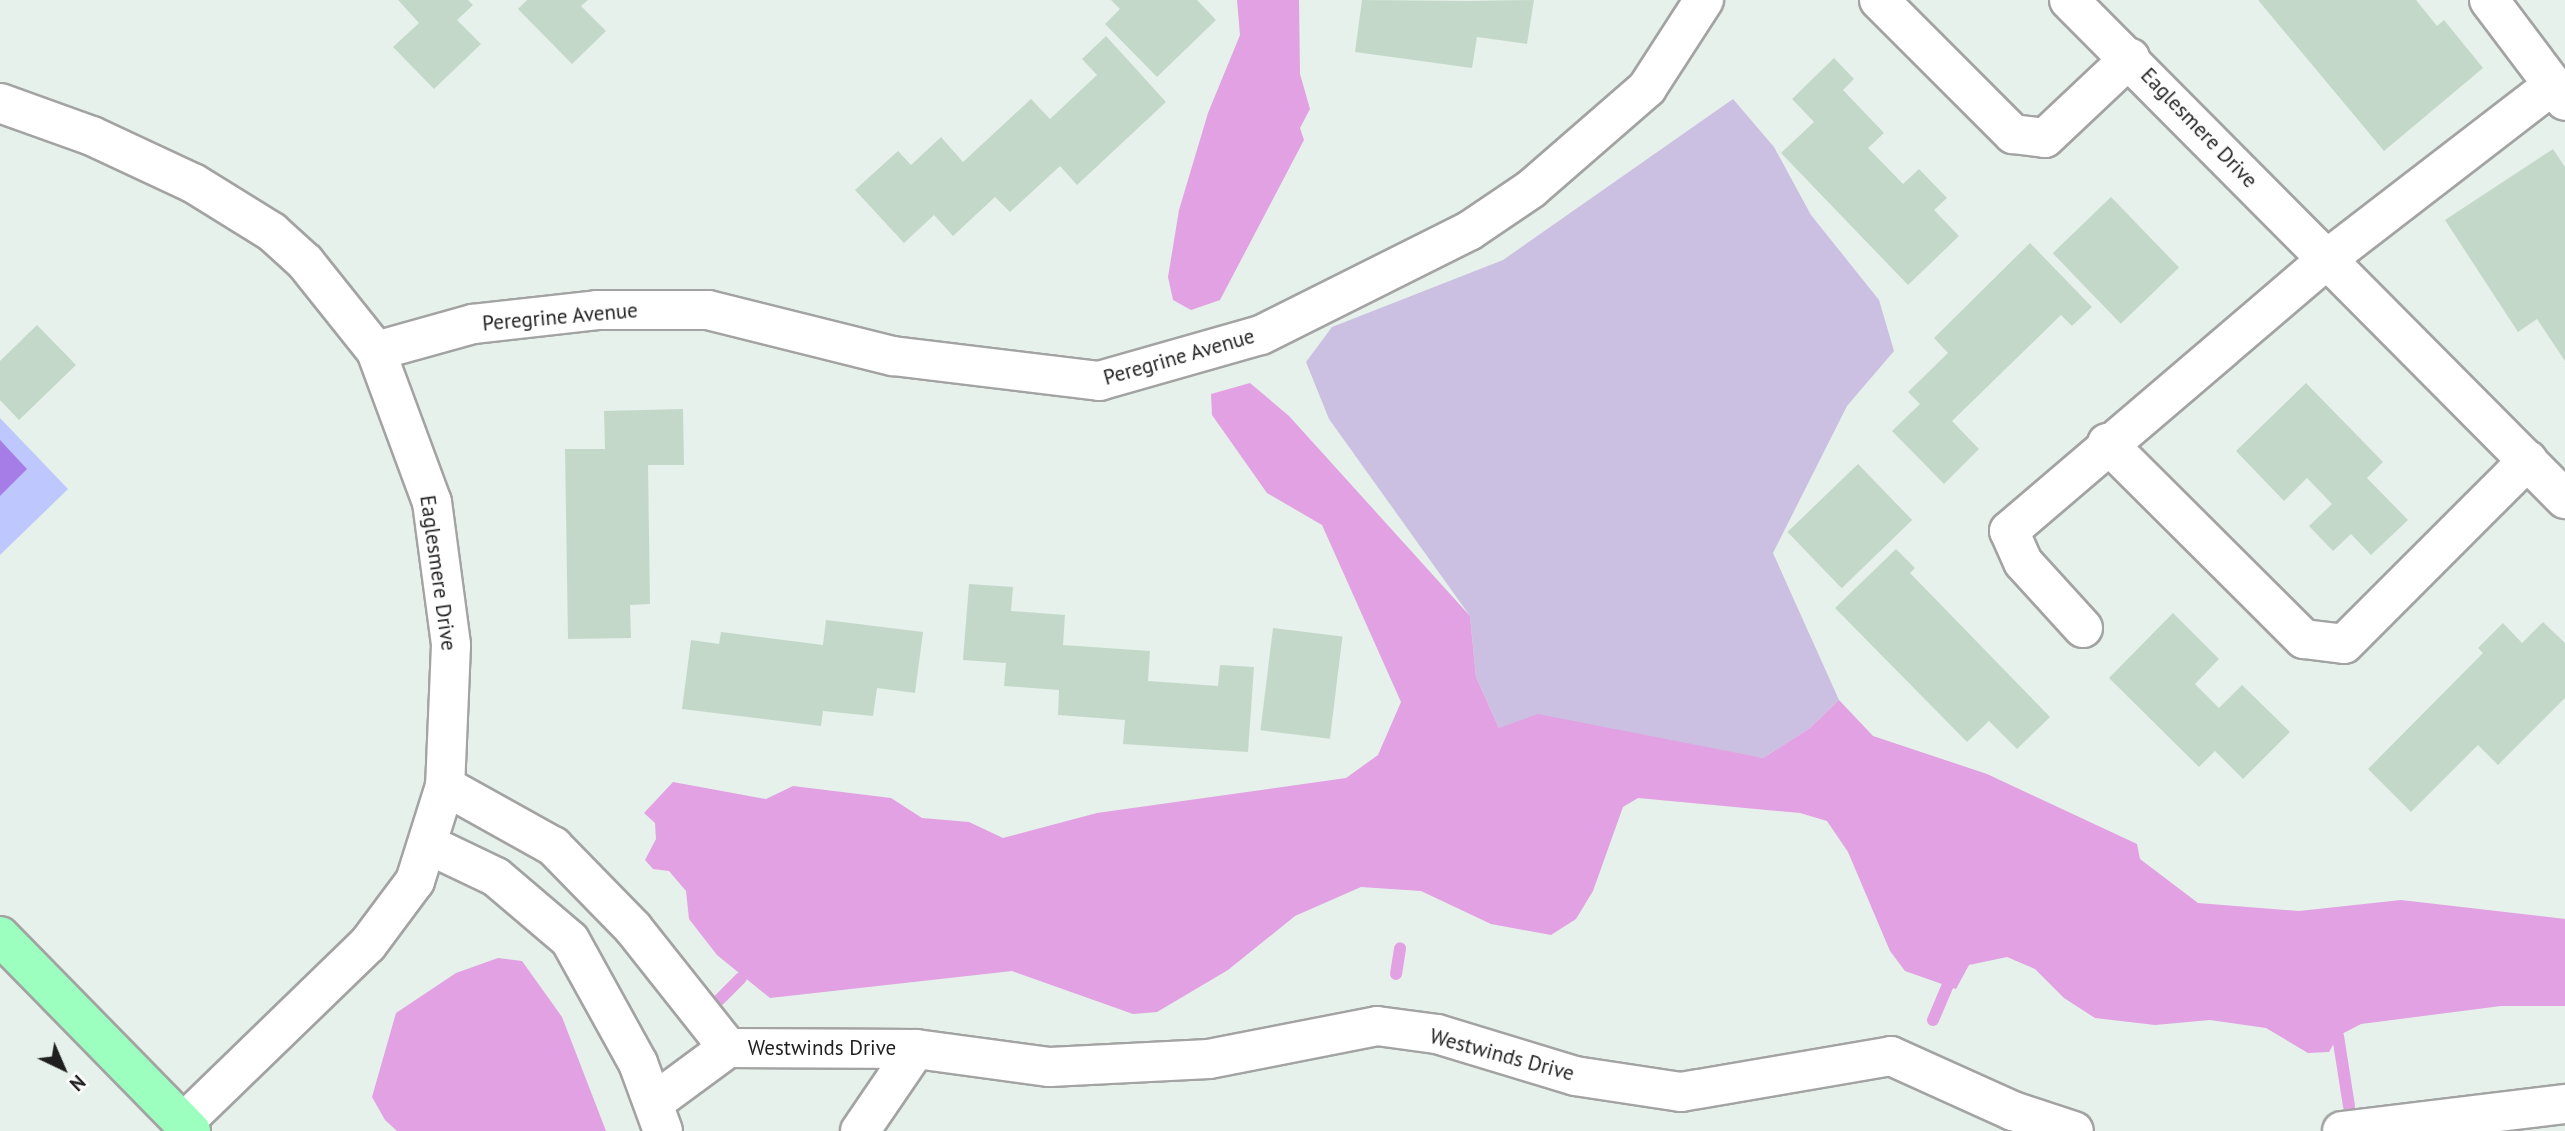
<!DOCTYPE html>
<style>
body{margin:0}
#map{position:relative;width:2565px;height:1131px;overflow:hidden;background:#e5f1ea;font-family:"PT Sans",sans-serif}
div>[style]{position:absolute}
.wetland>*{inset:0;background:#cbc0e1}
.park>*{inset:0;background:#bec7fe}
.pitch>*{inset:0;background:#a67ce7}
.water>*{inset:0;background:#e2a1e2}
.stream>*{height:12px;margin:-6px;padding:0 6px;transform-origin:6px;border-radius:6px;background:#e2a1e2}
.building>*{inset:0;background:#c4d8c9;transform-origin:0 0}
.roads{filter:drop-shadow(2px 0 #a3a3a3) drop-shadow(-2px 0 #a3a3a3) drop-shadow(0 2px #a3a3a3) drop-shadow(0 -2px #a3a3a3)}
.minor>*{height:38px;margin:-19px;padding:0 19px;transform-origin:19px;border-radius:19px;background:#fff}
.major>*{height:38px;margin:-19px;padding:0 19px;transform-origin:19px;border-radius:19px;background:#9cffbf}
span{translate:-50% -50%;white-space:nowrap;text-align:center;line-height:1.15;-webkit-text-stroke:6px #fff;paint-order:stroke}
.street-label{font-size:21px;color:#1f1f1f}
.north{position:absolute;left:28px;top:1033px;width:70px;height:70px;-webkit-text-stroke:5px #fff;paint-order:stroke;rotate:136deg;font-size:19px;font-weight:700;line-height:28px;text-align:center;color:#1f1f1f}
.north::after{content:'';display:block;margin:auto;width:24px;height:32px;background:#1f1f1f;clip-path:polygon(50% 0,100% 100%,50% 72%,0 100%)}
</style>
<div id="map">
<div class="wetland">
<i style="clip-path:polygon(1733px 99px,1774px 147px,1811px 215px,1879px 300px,1894px 351px,1847px 406px,1773px 553px,1839px 700px,1810px 728px,1763px 758px,1655px 742px,1499px 728px,1476px 677px,1470px 616px,1329px 419px,1306px 362px,1332px 327px,1503px 260px)"></i>
</div>
<div class="park">
<i style="clip-path:polygon(0 418px,68px 489px,0 555px)"></i>
</div>
<div class="pitch">
<i style="clip-path:polygon(0 440px,27px 469px,0 496px)"></i>
</div>
<div class="water">
<i style="clip-path:polygon(1237px 0,1299px 0,1300px 74px,1310px 109px,1300px 128px,1304px 140px,1220px 300px,1191px 310px,1173px 300px,1168px 277px,1179px 210px,1208px 113px,1240px 35px)"></i>
<i style="clip-path:polygon(1250px 383px,1289px 416px,1470px 616px,1476px 677px,1499px 728px,1538px 714px,1763px 758px,1810px 728px,1839px 700px,1873px 736px,1987px 774px,2137px 844px,2140px 859px,2198px 903px,2299px 911px,2401px 900px,2565px 919px,2565px 1006px,2501px 1006px,2361px 1024px,2338px 1036px,2329px 1052px,2308px 1053px,2266px 1028px,2210px 1020px,2155px 1025px,2095px 1018px,2064px 998px,2035px 969px,2007px 957px,1969px 965px,1956px 989px,1905px 971px,1890px 951px,1848px 852px,1827px 821px,1800px 813px,1638px 798px,1623px 807px,1593px 891px,1576px 919px,1551px 935px,1491px 924px,1421px 891px,1361px 887px,1295px 916px,1228px 970px,1157px 1012px,1133px 1014px,1012px 971px,770px 998px,717px 955px,689px 919px,686px 891px,669px 871px,653px 869px,645px 860px,656px 839px,655px 823px,644px 813px,673px 782px,766px 799px,793px 786px,891px 798px,922px 818px,969px 822px,1003px 838px,1097px 813px,1346px 778px,1378px 755px,1401px 702px,1322px 525px,1267px 493px,1212px 415px,1211px 394px)"></i>
<i style="clip-path:polygon(498px 958px,522px 961px,562px 1017px,606px 1131px,397px 1131px,385px 1120px,372px 1097px,396px 1013px,456px 973px)"></i>
</div>
<div class="stream">
<i style="left:1396px;top:974px;width:26px;rotate:-81deg"></i>
<i style="left:719px;top:1000px;width:31px;rotate:-45deg"></i>
<i style="left:1933px;top:1020px;width:38px;rotate:-67deg"></i>
<i style="left:2338px;top:1036px;width:71px;rotate:81.1deg"></i>
</div>
<div class="building">
<i style="clip-path:polygon(398px 0,468px 0,473px 5px,457px 20px,481px 44px,434px 89px,393px 47px,419px 23px)"></i>
<i style="clip-path:polygon(527px 0,588px 0,581px 6px,606px 31px,572px 64px,518px 9px)"></i>
<i style="clip-path:polygon(1111px 0,1197px 0,1216px 20px,1157px 77px,1105px 24px,1120px 9px)"></i>
<i style="clip-path:polygon(1362px 0,1467px 1px,1534px 0,1527px 44px,1477px 37px,1472px 68px,1355px 52px)"></i>
<i style="clip-path:polygon(2258px 0,2416px 0,2437px 26px,2444px 20px,2483px 68px,2384px 151px)"></i>
<i style="clip-path:polygon(1106px 36px,1166px 102px,1077px 185px,1060px 166px,1010px 212px,995px 197px,953px 236px,934px 215px,904px 243px,855px 190px,898px 151px,911px 165px,941px 137px,963px 162px,1031px 99px,1050px 119px,1097px 75px,1082px 59px)"></i>
<i style="clip-path:polygon(1834px 58px,1854px 79px,1843px 90px,1884px 133px,1868px 148px,1903px 184px,1919px 169px,1947px 198px,1934px 210px,1959px 236px,1908px 285px,1781px 153px,1814px 122px,1792px 99px)"></i>
<i style="clip-path:polygon(2553px 149px,2565px 167px,2565px 361px,2537px 319px,2518px 332px,2445px 220px)"></i>
<i style="left:2111px;top:197px;width:98px;height:81px;rotate:46deg"></i>
<i style="clip-path:polygon(2030px 243px,2092px 307px,2072px 326px,2061px 315px,1952px 421px,1979px 449px,1944px 484px,1892px 431px,1920px 404px,1908px 392px,1948px 353px,1934px 338px)"></i>
<i style="clip-path:polygon(37px 325px,76px 365px,19px 420px,0 400px,0 361px)"></i>
<i style="clip-path:polygon(2306px 383px,2383px 462px,2367px 478px,2408px 520px,2371px 555px,2351px 534px,2333px 551px,2309px 526px,2332px 504px,2307px 478px,2284px 501px,2236px 451px)"></i>
<i style="clip-path:polygon(683px 409px,684px 465px,648px 465px,650px 604px,630px 605px,631px 638px,568px 639px,565px 449px,605px 449px,604px 411px)"></i>
<i style="left:1858px;top:464px;width:78px;height:98px;rotate:46deg"></i>
<i style="clip-path:polygon(1896px 549px,1915px 568px,1910px 573px,2050px 717px,2017px 749px,1989px 721px,1967px 742px,1835px 608px)"></i>
<i style="clip-path:polygon(969px 584px,1013px 587px,1011px 611px,1065px 615px,1063px 645px,1150px 651px,1148px 681px,1218px 686px,1220px 665px,1254px 667px,1248px 752px,1123px 744px,1125px 720px,1058px 715px,1059px 690px,1004px 686px,1006px 663px,963px 660px)"></i>
<i style="clip-path:polygon(2173px 613px,2219px 659px,2195px 684px,2219px 708px,2242px 685px,2290px 732px,2243px 779px,2215px 751px,2199px 767px,2109px 678px)"></i>
<i style="clip-path:polygon(826px 620px,923px 632px,915px 693px,877px 688px,873px 716px,823px 711px,821px 726px,682px 709px,691px 640px,719px 644px,721px 632px,823px 645px)"></i>
<i style="clip-path:polygon(2543px 622px,2565px 643px,2565px 698px,2498px 765px,2478px 745px,2411px 812px,2368px 769px,2483px 653px,2478px 648px,2503px 623px,2522px 643px)"></i>
<i style="left:1273px;top:628px;width:70px;height:103px;rotate:7deg"></i>
</div>
<div class="roads">
<div class="minor">
<i style="left:1879px;top:0;width:190px;rotate:45deg"></i>
<i style="left:2013px;top:134px;width:32px;rotate:7deg"></i>
<i style="left:2045px;top:138px;width:117px;rotate:-43.3deg"></i>
<i style="left:2069px;top:0;width:704px;rotate:45.17deg"></i>
<i style="left:2489px;top:0;width:126px;rotate:53deg"></i>
<i style="left:0;top:103px;width:98px;rotate:19.7deg"></i>
<i style="left:92px;top:136px;width:111px;rotate:25deg"></i>
<i style="left:193px;top:183px;width:93px;rotate:31.8deg"></i>
<i style="left:272px;top:232px;width:45px;rotate:42.3deg"></i>
<i style="left:305px;top:262px;width:114px;rotate:51.4deg"></i>
<i style="left:376px;top:351px;width:161px;rotate:69.7deg"></i>
<i style="left:432px;top:502px;width:144px;rotate:82.4deg"></i>
<i style="left:451px;top:645px;width:141px;rotate:92.4deg"></i>
<i style="left:445px;top:786px;width:100px;rotate:107.5deg"></i>
<i style="left:415px;top:881px;width:79px;rotate:126.7deg"></i>
<i style="left:368px;top:944px;width:257px;rotate:135.9deg"></i>
<i style="left:376px;top:351px;width:101px;rotate:-15.6deg"></i>
<i style="left:473px;top:324px;width:125px;rotate:-6.4deg"></i>
<i style="left:597px;top:310px;width:111px"></i>
<i style="left:708px;top:310px;width:191px;rotate:14deg"></i>
<i style="left:893px;top:356px;width:208px;rotate:6.9deg"></i>
<i style="left:1099px;top:381px;width:168px;rotate:-15.9deg"></i>
<i style="left:1261px;top:335px;width:233px;rotate:-26.6deg"></i>
<i style="left:1469px;top:231px;width:75px;rotate:-34.1deg"></i>
<i style="left:1531px;top:189px;width:154px;rotate:-41deg"></i>
<i style="left:1647px;top:88px;width:105px;rotate:-57.1deg"></i>
<i style="left:2107px;top:443px;width:278px;rotate:44.9deg"></i>
<i style="left:2304px;top:639px;width:40px;rotate:7.1deg"></i>
<i style="left:2344px;top:644px;width:260px;rotate:-45deg"></i>
<i style="left:2083px;top:628px;width:89px;rotate:-132.3deg"></i>
<i style="left:2023px;top:562px;width:34px;rotate:-114deg"></i>
<i style="left:2009px;top:531px;width:418px;rotate:-40.5deg"></i>
<i style="left:2327px;top:259px;width:285px;rotate:-37.6deg"></i>
<i style="left:445px;top:786px;width:124px;rotate:29.1deg"></i>
<i style="left:553px;top:846px;width:115px;rotate:45.7deg"></i>
<i style="left:633px;top:928px;width:153px;rotate:51.6deg"></i>
<i style="left:429px;top:845px;width:74px;rotate:25.5deg"></i>
<i style="left:496px;top:877px;width:97px;rotate:40.4deg"></i>
<i style="left:570px;top:940px;width:141px;rotate:61.1deg"></i>
<i style="left:638px;top:1063px;width:72px;rotate:69.8deg"></i>
<i style="left:728px;top:1048px;width:188px;rotate:0.3deg"></i>
<i style="left:916px;top:1049px;width:135px;rotate:7.7deg"></i>
<i style="left:1050px;top:1067px;width:159px;rotate:-2.9deg"></i>
<i style="left:1209px;top:1059px;width:171px;rotate:-11.1deg"></i>
<i style="left:1377px;top:1026px;width:61px;rotate:7.6deg"></i>
<i style="left:1437px;top:1034px;width:144px;rotate:16.9deg"></i>
<i style="left:1575px;top:1076px;width:107px;rotate:8.6deg"></i>
<i style="left:1681px;top:1092px;width:213px;rotate:-9.7deg"></i>
<i style="left:1891px;top:1056px;width:134px;rotate:24.3deg"></i>
<i style="left:2013px;top:1111px;width:64px;rotate:18.2deg"></i>
<i style="left:656px;top:1101px;width:89px;rotate:-36.4deg"></i>
<i style="left:860px;top:1131px;width:99px;rotate:-55.7deg"></i>
<i style="left:2342px;top:1131px;width:225px;rotate:-6.9deg"></i>
</div>
<div class="major">
<i style="left:0;top:936px;width:273px;rotate:45.6deg"></i>
</div>
</div>
<div class="street-label">
<span style="left:2199px;top:128px;rotate:46deg">Eaglesmere Drive</span>
<span style="left:560px;top:317px;rotate:-5deg">Peregrine Avenue</span>
<span style="left:1179px;top:357px;rotate:-16deg">Peregrine Avenue</span>
<span style="left:438px;top:573px;rotate:82deg">Eaglesmere Drive</span>
<span style="left:822px;top:1048px">Westwinds Drive</span>
<span style="left:1502px;top:1055px;rotate:15deg">Westwinds Drive</span>
</div>
<div class="north">N</div>
</div>
